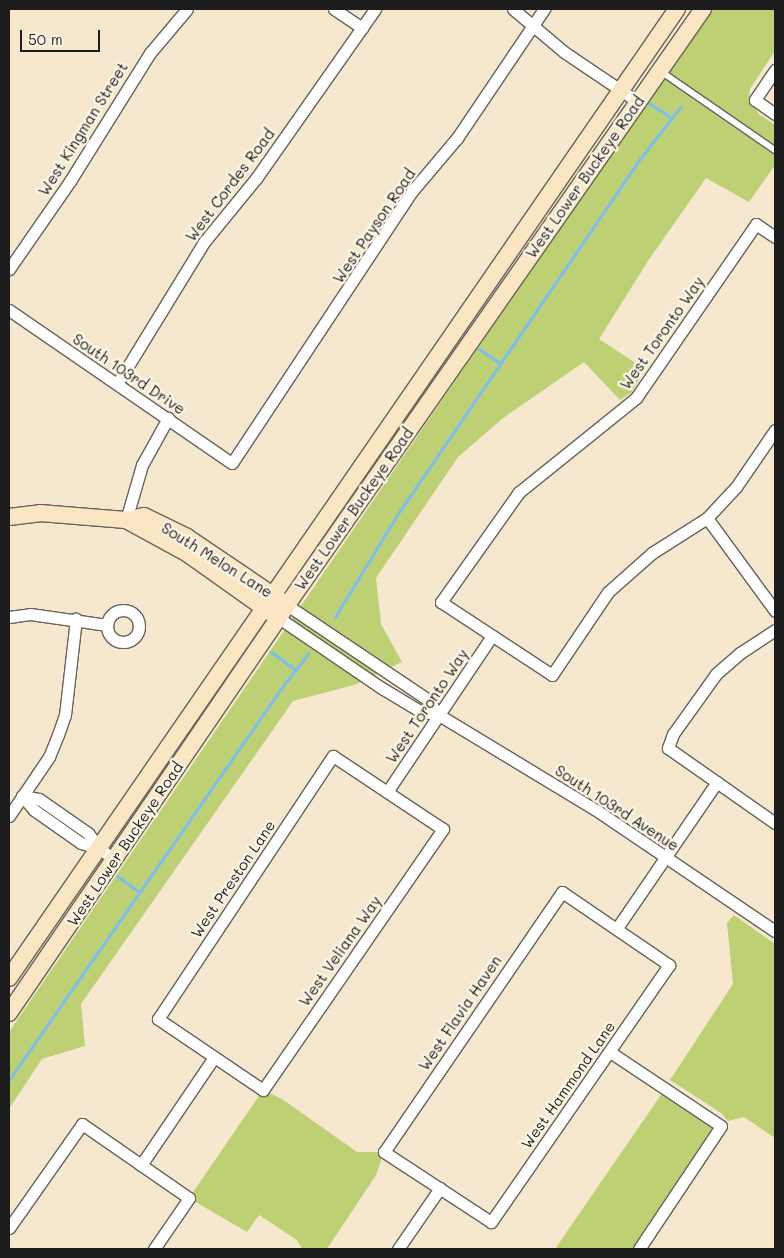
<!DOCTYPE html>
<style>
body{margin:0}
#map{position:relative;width:784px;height:1258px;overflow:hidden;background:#f5e8ce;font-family:Mali,sans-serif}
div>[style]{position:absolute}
.green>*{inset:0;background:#bdd073}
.stream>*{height:3px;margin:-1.5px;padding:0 1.5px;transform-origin:1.5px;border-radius:1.5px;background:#7bbef1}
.roads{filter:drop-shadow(1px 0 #68635a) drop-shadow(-1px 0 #68635a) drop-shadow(0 1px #68635a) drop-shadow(0 -1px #68635a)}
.lane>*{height:5.5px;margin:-2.75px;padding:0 2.75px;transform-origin:2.75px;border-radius:2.75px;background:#fff}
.street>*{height:11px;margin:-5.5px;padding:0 5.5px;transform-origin:5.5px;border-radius:5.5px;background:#fff}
.street>.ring{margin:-5.5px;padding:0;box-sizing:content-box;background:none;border:11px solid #fff;border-radius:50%}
.secondary>*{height:16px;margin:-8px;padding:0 8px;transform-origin:8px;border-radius:8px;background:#fbe6c4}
span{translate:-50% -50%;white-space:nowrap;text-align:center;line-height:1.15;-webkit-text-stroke:5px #fcf5e5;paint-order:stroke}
.street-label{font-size:15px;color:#1c1c1c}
.frame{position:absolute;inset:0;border:10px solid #1c1c1c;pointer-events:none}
.scale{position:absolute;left:20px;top:30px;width:80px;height:22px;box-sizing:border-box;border:2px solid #1c1c1c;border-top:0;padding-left:6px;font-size:15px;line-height:18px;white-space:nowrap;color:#1c1c1c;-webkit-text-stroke:4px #fcf5e5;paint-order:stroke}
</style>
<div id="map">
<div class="green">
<i style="clip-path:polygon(710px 9px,775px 9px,775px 51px,750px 89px,749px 98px,759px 114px,775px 125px,775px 165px,749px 202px,706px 178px,648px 261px,599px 339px,645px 369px,631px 393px,620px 400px,584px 362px,503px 418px,458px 457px,376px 578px,381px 624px,402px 662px,354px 685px,293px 701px,81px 1004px,85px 1046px,42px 1059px,9px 1109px,9px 1032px)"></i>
<i style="clip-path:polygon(734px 915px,775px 944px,775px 1138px,744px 1117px,728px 1121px,721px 1113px,670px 1080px,733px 984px,727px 923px)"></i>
<i style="clip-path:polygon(665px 1089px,721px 1126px,639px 1249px,555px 1249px)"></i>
<i style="clip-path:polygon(263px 1090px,282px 1099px,357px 1152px,384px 1152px,376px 1175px,327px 1249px,302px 1249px,297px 1240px,259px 1215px,247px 1232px,189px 1198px)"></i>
</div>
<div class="stream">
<i style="left:649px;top:103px;width:27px;rotate:34deg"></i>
<i style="left:479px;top:349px;width:25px;rotate:34deg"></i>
<i style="left:335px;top:617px;width:119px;rotate:-58.7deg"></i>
<i style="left:397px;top:515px;width:425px;rotate:-55.7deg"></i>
<i style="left:636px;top:164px;width:73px;rotate:-52.2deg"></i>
<i style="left:271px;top:652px;width:31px;rotate:36deg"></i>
<i style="left:117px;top:876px;width:27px;rotate:36deg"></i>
<i style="left:9px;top:1080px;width:485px;rotate:-55.2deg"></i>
<i style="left:286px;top:682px;width:36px;rotate:-52deg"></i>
</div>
<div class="roads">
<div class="lane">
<i style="left:662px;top:72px;width:137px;rotate:34.6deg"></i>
</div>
<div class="street">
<i style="left:334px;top:9px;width:34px;rotate:34deg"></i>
<i style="left:513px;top:9px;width:67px;rotate:40.1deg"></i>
<i style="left:564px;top:52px;width:89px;rotate:34deg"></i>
<i style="left:775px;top:70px;width:36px;rotate:124deg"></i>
<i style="left:755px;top:100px;width:24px;rotate:35deg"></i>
<i style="left:775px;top:237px;width:23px;rotate:-146deg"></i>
<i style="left:756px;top:224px;width:211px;rotate:124.6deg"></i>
<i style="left:636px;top:398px;width:150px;rotate:141.2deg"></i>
<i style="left:519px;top:492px;width:135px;rotate:125.3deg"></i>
<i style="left:441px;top:602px;width:133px;rotate:33.3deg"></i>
<i style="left:552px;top:675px;width:100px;rotate:-56deg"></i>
<i style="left:608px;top:592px;width:59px;rotate:-41.6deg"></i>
<i style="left:652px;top:553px;width:65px;rotate:-32.5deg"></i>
<i style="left:707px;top:518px;width:42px;rotate:-46.9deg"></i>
<i style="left:736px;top:487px;width:69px;rotate:-55.6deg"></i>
<i style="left:9px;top:269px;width:107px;rotate:-55.3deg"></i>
<i style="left:70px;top:181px;width:151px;rotate:-58deg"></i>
<i style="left:150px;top:53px;width:57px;rotate:-49.9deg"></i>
<i style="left:9px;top:310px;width:270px;rotate:34.5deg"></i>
<i style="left:232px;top:463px;width:328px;rotate:-56.5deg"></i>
<i style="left:413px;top:190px;width:68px;rotate:-49.8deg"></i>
<i style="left:457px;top:138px;width:156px;rotate:-56deg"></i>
<i style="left:117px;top:384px;width:167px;rotate:-58.5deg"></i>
<i style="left:204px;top:242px;width:84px;rotate:-50.8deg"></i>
<i style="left:257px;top:177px;width:205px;rotate:-54.9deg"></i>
<i style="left:707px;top:518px;width:115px;rotate:53.8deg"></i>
<i style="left:126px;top:520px;width:57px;rotate:-73.8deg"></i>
<i style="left:142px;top:465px;width:54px;rotate:-61deg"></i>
<i style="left:281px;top:601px;width:176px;rotate:33.9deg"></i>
<i style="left:427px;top:699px;width:20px;rotate:53deg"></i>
<i class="ring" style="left:107px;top:610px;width:21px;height:21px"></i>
<i style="left:273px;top:614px;width:130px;rotate:34.3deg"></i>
<i style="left:380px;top:687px;width:47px;rotate:31deg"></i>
<i style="left:420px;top:711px;width:19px;rotate:12deg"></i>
<i style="left:439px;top:715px;width:187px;rotate:31.2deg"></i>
<i style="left:599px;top:812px;width:212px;rotate:34.1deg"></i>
<i style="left:9px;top:617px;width:21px;rotate:-8deg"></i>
<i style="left:30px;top:614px;width:78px;rotate:8.1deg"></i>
<i style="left:775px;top:630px;width:42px;rotate:146.7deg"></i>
<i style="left:740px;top:653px;width:32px;rotate:139deg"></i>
<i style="left:716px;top:674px;width:74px;rotate:125.6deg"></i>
<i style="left:673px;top:734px;width:15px;rotate:110deg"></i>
<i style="left:668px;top:748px;width:131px;rotate:35deg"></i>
<i style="left:333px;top:756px;width:132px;rotate:33.6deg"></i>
<i style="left:443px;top:829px;width:317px;rotate:124.6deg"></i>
<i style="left:263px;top:1090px;width:127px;rotate:-145.9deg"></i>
<i style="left:158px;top:1019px;width:316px;rotate:-56.4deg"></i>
<i style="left:387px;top:792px;width:188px;rotate:-56.1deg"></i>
<i style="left:22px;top:796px;width:18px;rotate:49deg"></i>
<i style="left:34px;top:810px;width:57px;rotate:35.1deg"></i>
<i style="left:81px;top:843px;width:19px;rotate:16deg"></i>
<i style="left:99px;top:848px;width:20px;rotate:37deg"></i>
<i style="left:22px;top:796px;width:17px;rotate:10deg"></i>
<i style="left:39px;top:799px;width:60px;rotate:34.8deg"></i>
<i style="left:88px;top:833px;width:19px;rotate:54deg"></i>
<i style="left:9px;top:816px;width:71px;rotate:-55.9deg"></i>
<i style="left:49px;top:757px;width:24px;rotate:-68deg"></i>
<i style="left:58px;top:735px;width:21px;rotate:-71deg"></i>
<i style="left:65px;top:715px;width:97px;rotate:-83.5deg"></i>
<i style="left:562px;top:892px;width:130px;rotate:34.3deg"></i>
<i style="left:669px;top:965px;width:313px;rotate:124.7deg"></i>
<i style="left:491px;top:1222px;width:128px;rotate:-146.8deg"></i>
<i style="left:384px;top:1152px;width:315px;rotate:-55.6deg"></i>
<i style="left:617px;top:928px;width:177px;rotate:-55.6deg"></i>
<i style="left:610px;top:1052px;width:133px;rotate:33.7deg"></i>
<i style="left:721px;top:1126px;width:148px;rotate:123.7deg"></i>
<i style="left:141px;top:1165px;width:130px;rotate:-55.9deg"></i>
<i style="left:9px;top:1228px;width:127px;rotate:-54.9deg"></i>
<i style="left:82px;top:1124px;width:130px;rotate:34.7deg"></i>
<i style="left:189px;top:1198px;width:62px;rotate:124.5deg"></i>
<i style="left:398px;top:1249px;width:74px;rotate:-55.5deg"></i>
</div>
<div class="secondary">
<i style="left:9px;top:517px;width:31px;rotate:-7deg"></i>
<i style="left:40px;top:513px;width:86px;rotate:4.7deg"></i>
<i style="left:126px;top:520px;width:18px;rotate:-13deg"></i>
<i style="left:144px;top:516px;width:48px;rotate:26deg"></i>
<i style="left:187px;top:537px;width:112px;rotate:34.1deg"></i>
<i style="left:126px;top:520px;width:71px;rotate:28.7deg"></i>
<i style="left:188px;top:554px;width:102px;rotate:35.4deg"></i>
<i style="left:9px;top:978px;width:1177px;rotate:-55.42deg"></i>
<i style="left:9px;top:1013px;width:494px;rotate:-55.7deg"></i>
<i style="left:287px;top:605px;width:727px;rotate:-55.09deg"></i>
</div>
</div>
<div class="street-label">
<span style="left:83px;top:129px;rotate:-58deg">West Kingman Street</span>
<span style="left:585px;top:177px;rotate:-55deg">West Lower Buckeye Road</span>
<span style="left:230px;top:185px;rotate:-53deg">West Cordes Road</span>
<span style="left:374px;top:226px;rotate:-56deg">West Payson Road</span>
<span style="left:662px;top:333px;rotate:-55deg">West Toronto Way</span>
<span style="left:129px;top:374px;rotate:34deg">South 103rd Drive</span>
<span style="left:354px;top:509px;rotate:-55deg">West Lower Buckeye Road</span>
<span style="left:217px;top:560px;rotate:32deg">South Melon Lane</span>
<span style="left:427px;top:706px;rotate:-56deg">West Toronto Way</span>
<span style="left:617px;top:808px;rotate:33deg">South 103rd Avenue</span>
<span style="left:125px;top:844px;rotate:-56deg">West Lower Buckeye Road</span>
<span style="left:233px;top:879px;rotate:-56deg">West Preston Lane</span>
<span style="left:340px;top:951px;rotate:-55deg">West Veliana Way</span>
<span style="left:460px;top:1013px;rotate:-56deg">West Flavia Haven</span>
<span style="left:568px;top:1085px;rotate:-55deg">West Hammond Lane</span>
</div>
<div class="frame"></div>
<div class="scale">50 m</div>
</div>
